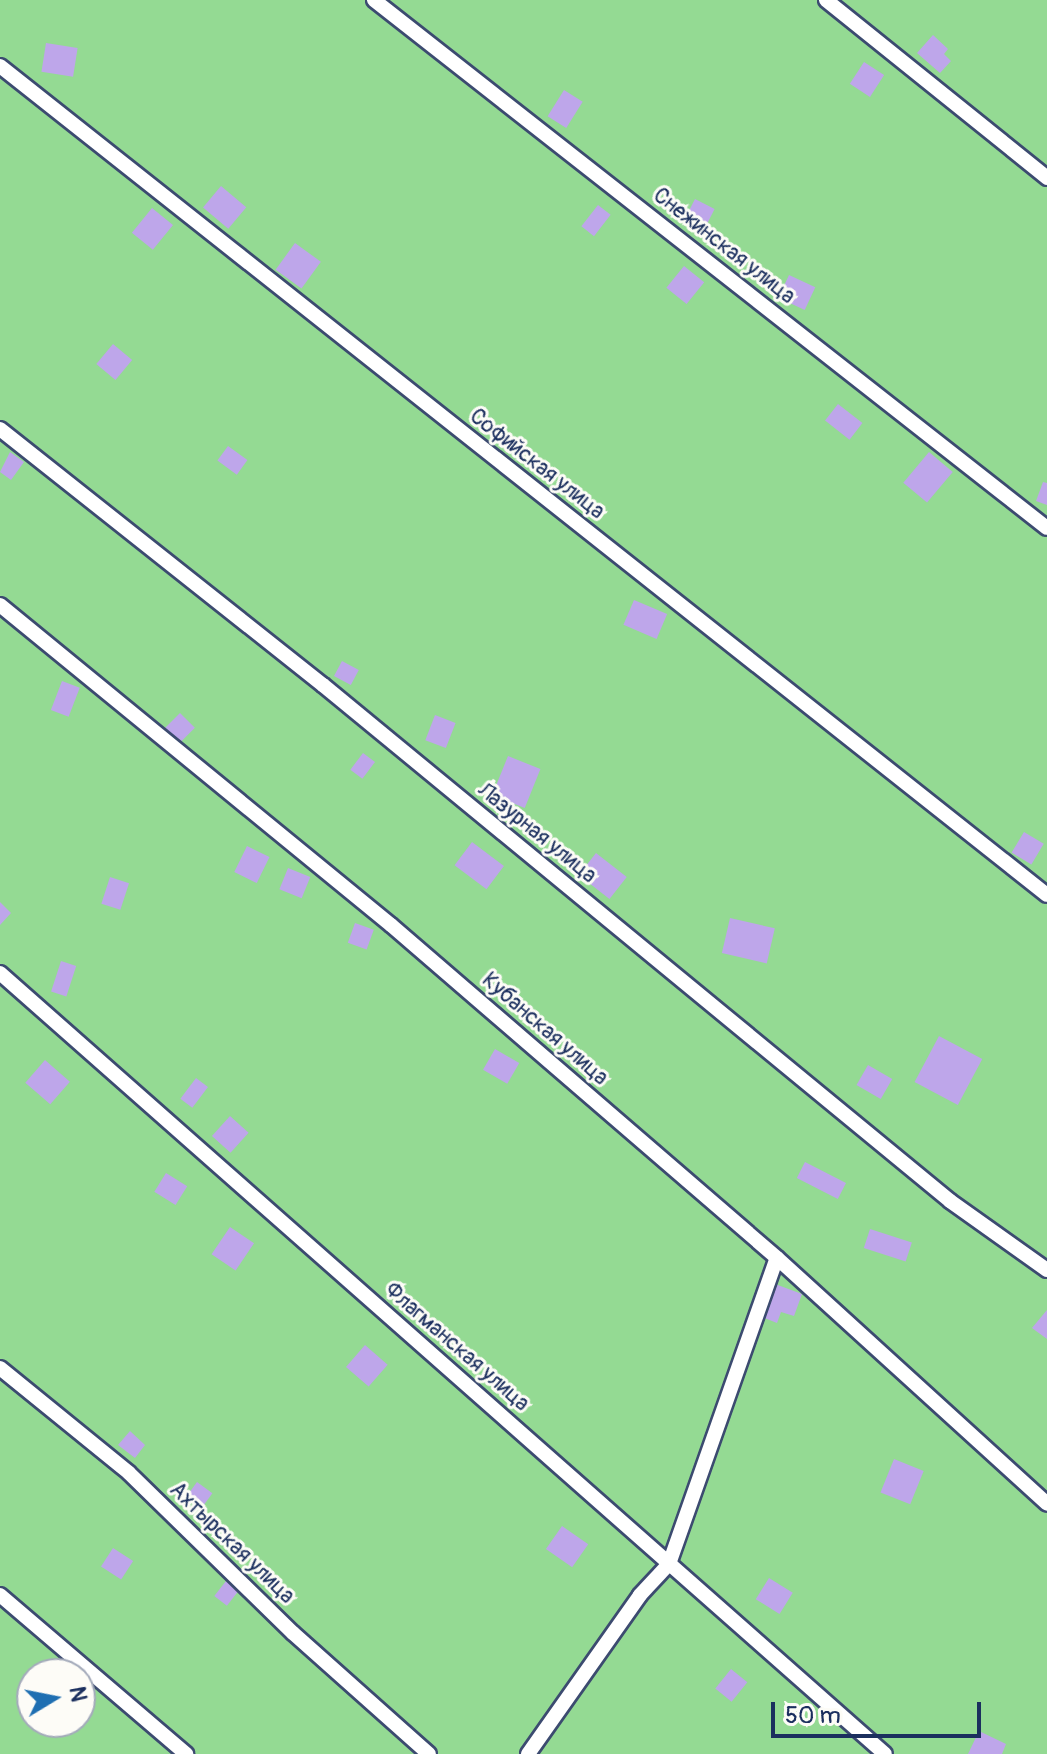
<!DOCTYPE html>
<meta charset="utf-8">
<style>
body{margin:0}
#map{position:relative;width:1047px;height:1754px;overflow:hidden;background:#f6e9d5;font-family:Pangolin,sans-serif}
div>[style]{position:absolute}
.green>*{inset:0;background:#94da93}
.building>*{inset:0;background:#bea6ea;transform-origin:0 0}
.roads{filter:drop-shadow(2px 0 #3c4b70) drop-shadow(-2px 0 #3c4b70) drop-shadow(0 2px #3c4b70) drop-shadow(0 -2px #3c4b70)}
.service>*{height:14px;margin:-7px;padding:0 7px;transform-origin:7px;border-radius:7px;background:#fff}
span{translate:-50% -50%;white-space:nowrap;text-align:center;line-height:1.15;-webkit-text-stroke:6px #fdfcf7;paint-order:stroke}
.street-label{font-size:22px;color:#1b2f5e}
.north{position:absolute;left:16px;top:1658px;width:80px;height:80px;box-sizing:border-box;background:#fdfcf7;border:2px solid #a3aaba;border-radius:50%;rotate:80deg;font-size:22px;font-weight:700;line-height:32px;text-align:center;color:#1b2f5e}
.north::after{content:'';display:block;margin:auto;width:28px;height:36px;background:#1f6fb2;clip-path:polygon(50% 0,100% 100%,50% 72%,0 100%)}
.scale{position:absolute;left:771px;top:1702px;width:210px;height:36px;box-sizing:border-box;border:4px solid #1b2f5e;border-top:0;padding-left:10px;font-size:24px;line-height:28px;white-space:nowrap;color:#1b2f5e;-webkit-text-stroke:6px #fdfcf7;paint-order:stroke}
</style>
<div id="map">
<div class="green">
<i style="clip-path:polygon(evenodd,0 0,1047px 0,1047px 1754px,0 1754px,0 0,32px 1674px,80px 1674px,80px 1722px,32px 1722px,32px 1674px)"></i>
</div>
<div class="building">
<i style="clip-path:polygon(933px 35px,948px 49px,944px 54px,951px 61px,940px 73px,917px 53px)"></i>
<i style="left:46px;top:43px;width:32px;height:29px;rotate:9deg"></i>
<i style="left:864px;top:62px;width:24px;height:26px;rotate:33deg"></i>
<i style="left:564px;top:90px;width:22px;height:31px;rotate:32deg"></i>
<i style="left:221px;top:186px;width:33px;height:28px;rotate:40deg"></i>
<i style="left:695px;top:199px;width:22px;height:27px;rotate:27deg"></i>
<i style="left:598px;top:205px;width:16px;height:27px;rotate:38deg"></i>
<i style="left:152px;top:208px;width:27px;height:32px;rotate:39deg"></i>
<i style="left:295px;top:243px;width:32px;height:33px;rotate:36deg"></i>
<i style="left:684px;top:266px;width:26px;height:28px;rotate:39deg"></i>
<i style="left:789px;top:275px;width:29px;height:25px;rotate:25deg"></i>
<i style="left:113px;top:344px;width:25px;height:26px;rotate:40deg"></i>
<i style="left:838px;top:404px;width:31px;height:21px;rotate:38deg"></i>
<i style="left:228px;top:446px;width:24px;height:18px;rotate:36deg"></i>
<i style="clip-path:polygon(10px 452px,24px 462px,11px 480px,0 472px)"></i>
<i style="left:929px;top:452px;width:31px;height:40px;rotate:40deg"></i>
<i style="clip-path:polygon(1043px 482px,1047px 483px,1047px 505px,1036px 501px)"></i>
<i style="left:634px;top:600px;width:36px;height:27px;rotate:23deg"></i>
<i style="left:342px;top:661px;width:19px;height:17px;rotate:28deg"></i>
<i style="left:62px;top:681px;width:19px;height:31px;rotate:21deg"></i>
<i style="left:180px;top:713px;width:21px;height:24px;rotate:45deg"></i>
<i style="left:435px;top:715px;width:22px;height:27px;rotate:21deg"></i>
<i style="left:363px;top:753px;width:15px;height:21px;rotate:37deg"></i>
<i style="left:508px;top:756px;width:35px;height:42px;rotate:22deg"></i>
<i style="left:1024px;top:832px;width:23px;height:24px;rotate:31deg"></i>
<i style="left:472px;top:842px;width:40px;height:29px;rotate:37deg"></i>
<i style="left:247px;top:846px;width:25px;height:29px;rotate:26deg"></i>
<i style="left:596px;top:853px;width:39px;height:28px;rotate:38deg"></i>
<i style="left:288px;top:868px;width:24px;height:23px;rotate:22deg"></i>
<i style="left:110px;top:877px;width:20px;height:28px;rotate:18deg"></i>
<i style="clip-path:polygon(0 902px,11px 913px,0 925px)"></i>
<i style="left:730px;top:918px;width:46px;height:36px;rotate:13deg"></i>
<i style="left:355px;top:923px;width:20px;height:21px;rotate:20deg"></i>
<i style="left:61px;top:961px;width:16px;height:32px;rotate:18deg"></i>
<i style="left:939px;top:1036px;width:49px;height:52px;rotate:28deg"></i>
<i style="left:495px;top:1049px;width:28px;height:24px;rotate:30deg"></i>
<i style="left:45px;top:1060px;width:33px;height:30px;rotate:41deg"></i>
<i style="left:868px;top:1065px;width:28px;height:23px;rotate:30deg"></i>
<i style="left:196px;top:1078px;width:15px;height:26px;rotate:37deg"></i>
<i style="left:230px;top:1116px;width:25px;height:27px;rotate:42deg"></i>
<i style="left:805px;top:1162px;width:46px;height:18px;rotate:27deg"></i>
<i style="left:166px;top:1173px;width:25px;height:22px;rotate:32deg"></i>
<i style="left:230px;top:1227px;width:29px;height:33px;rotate:34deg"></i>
<i style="left:870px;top:1229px;width:44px;height:20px;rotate:18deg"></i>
<i style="clip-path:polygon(775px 1284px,802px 1294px,794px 1316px,781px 1312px,777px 1323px,762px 1317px)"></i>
<i style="clip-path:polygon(1047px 1310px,1047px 1339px,1032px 1328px)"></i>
<i style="left:365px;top:1345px;width:30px;height:29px;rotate:41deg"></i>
<i style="clip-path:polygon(130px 1431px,145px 1445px,135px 1458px,118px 1445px)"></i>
<i style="left:894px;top:1459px;width:32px;height:36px;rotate:22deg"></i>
<i style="left:197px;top:1482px;width:19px;height:17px;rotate:36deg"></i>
<i style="left:562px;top:1526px;width:32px;height:28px;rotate:35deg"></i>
<i style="left:113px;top:1548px;width:24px;height:22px;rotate:33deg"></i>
<i style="left:769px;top:1578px;width:28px;height:25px;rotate:32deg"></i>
<i style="left:226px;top:1581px;width:16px;height:19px;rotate:38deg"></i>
<i style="left:731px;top:1669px;width:21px;height:25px;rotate:39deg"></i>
<i style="clip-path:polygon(979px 1731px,1006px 1744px,1002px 1754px,968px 1754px)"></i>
</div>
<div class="roads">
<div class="service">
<i style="left:374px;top:0;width:855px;rotate:38.12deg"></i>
<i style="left:826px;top:0;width:284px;rotate:38.8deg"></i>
<i style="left:0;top:66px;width:1335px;rotate:38.37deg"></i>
<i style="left:0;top:429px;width:412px;rotate:38.4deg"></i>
<i style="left:323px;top:685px;width:812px;rotate:39.45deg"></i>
<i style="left:950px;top:1201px;width:119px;rotate:35.4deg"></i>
<i style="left:0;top:605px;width:505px;rotate:39.3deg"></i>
<i style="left:391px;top:925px;width:510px;rotate:40.78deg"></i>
<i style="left:777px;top:1258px;width:365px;rotate:42.3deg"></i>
<i style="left:0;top:973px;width:1180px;rotate:41.43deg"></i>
<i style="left:0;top:1368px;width:166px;rotate:39.1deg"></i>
<i style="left:129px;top:1473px;width:229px;rotate:44.3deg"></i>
<i style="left:293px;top:1633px;width:182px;rotate:41.7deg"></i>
<i style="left:0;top:1595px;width:245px;rotate:40.5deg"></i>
<i style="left:528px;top:1754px;width:194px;rotate:-54.8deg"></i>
<i style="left:640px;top:1595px;width:42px;rotate:-46.9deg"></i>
<i style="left:669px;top:1564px;width:324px;rotate:-70.6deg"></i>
</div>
</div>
<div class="street-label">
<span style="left:724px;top:246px;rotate:38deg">Снежинская улица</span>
<span style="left:537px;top:464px;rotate:38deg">Софийская улица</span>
<span style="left:537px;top:833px;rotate:39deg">Лазурная улица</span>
<span style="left:545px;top:1029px;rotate:41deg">Кубанская улица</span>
<span style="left:457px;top:1347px;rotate:41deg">Флагманская улица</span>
<span style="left:232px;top:1543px;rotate:44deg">Ахтырская улица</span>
</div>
<div class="north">N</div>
<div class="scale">50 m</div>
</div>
